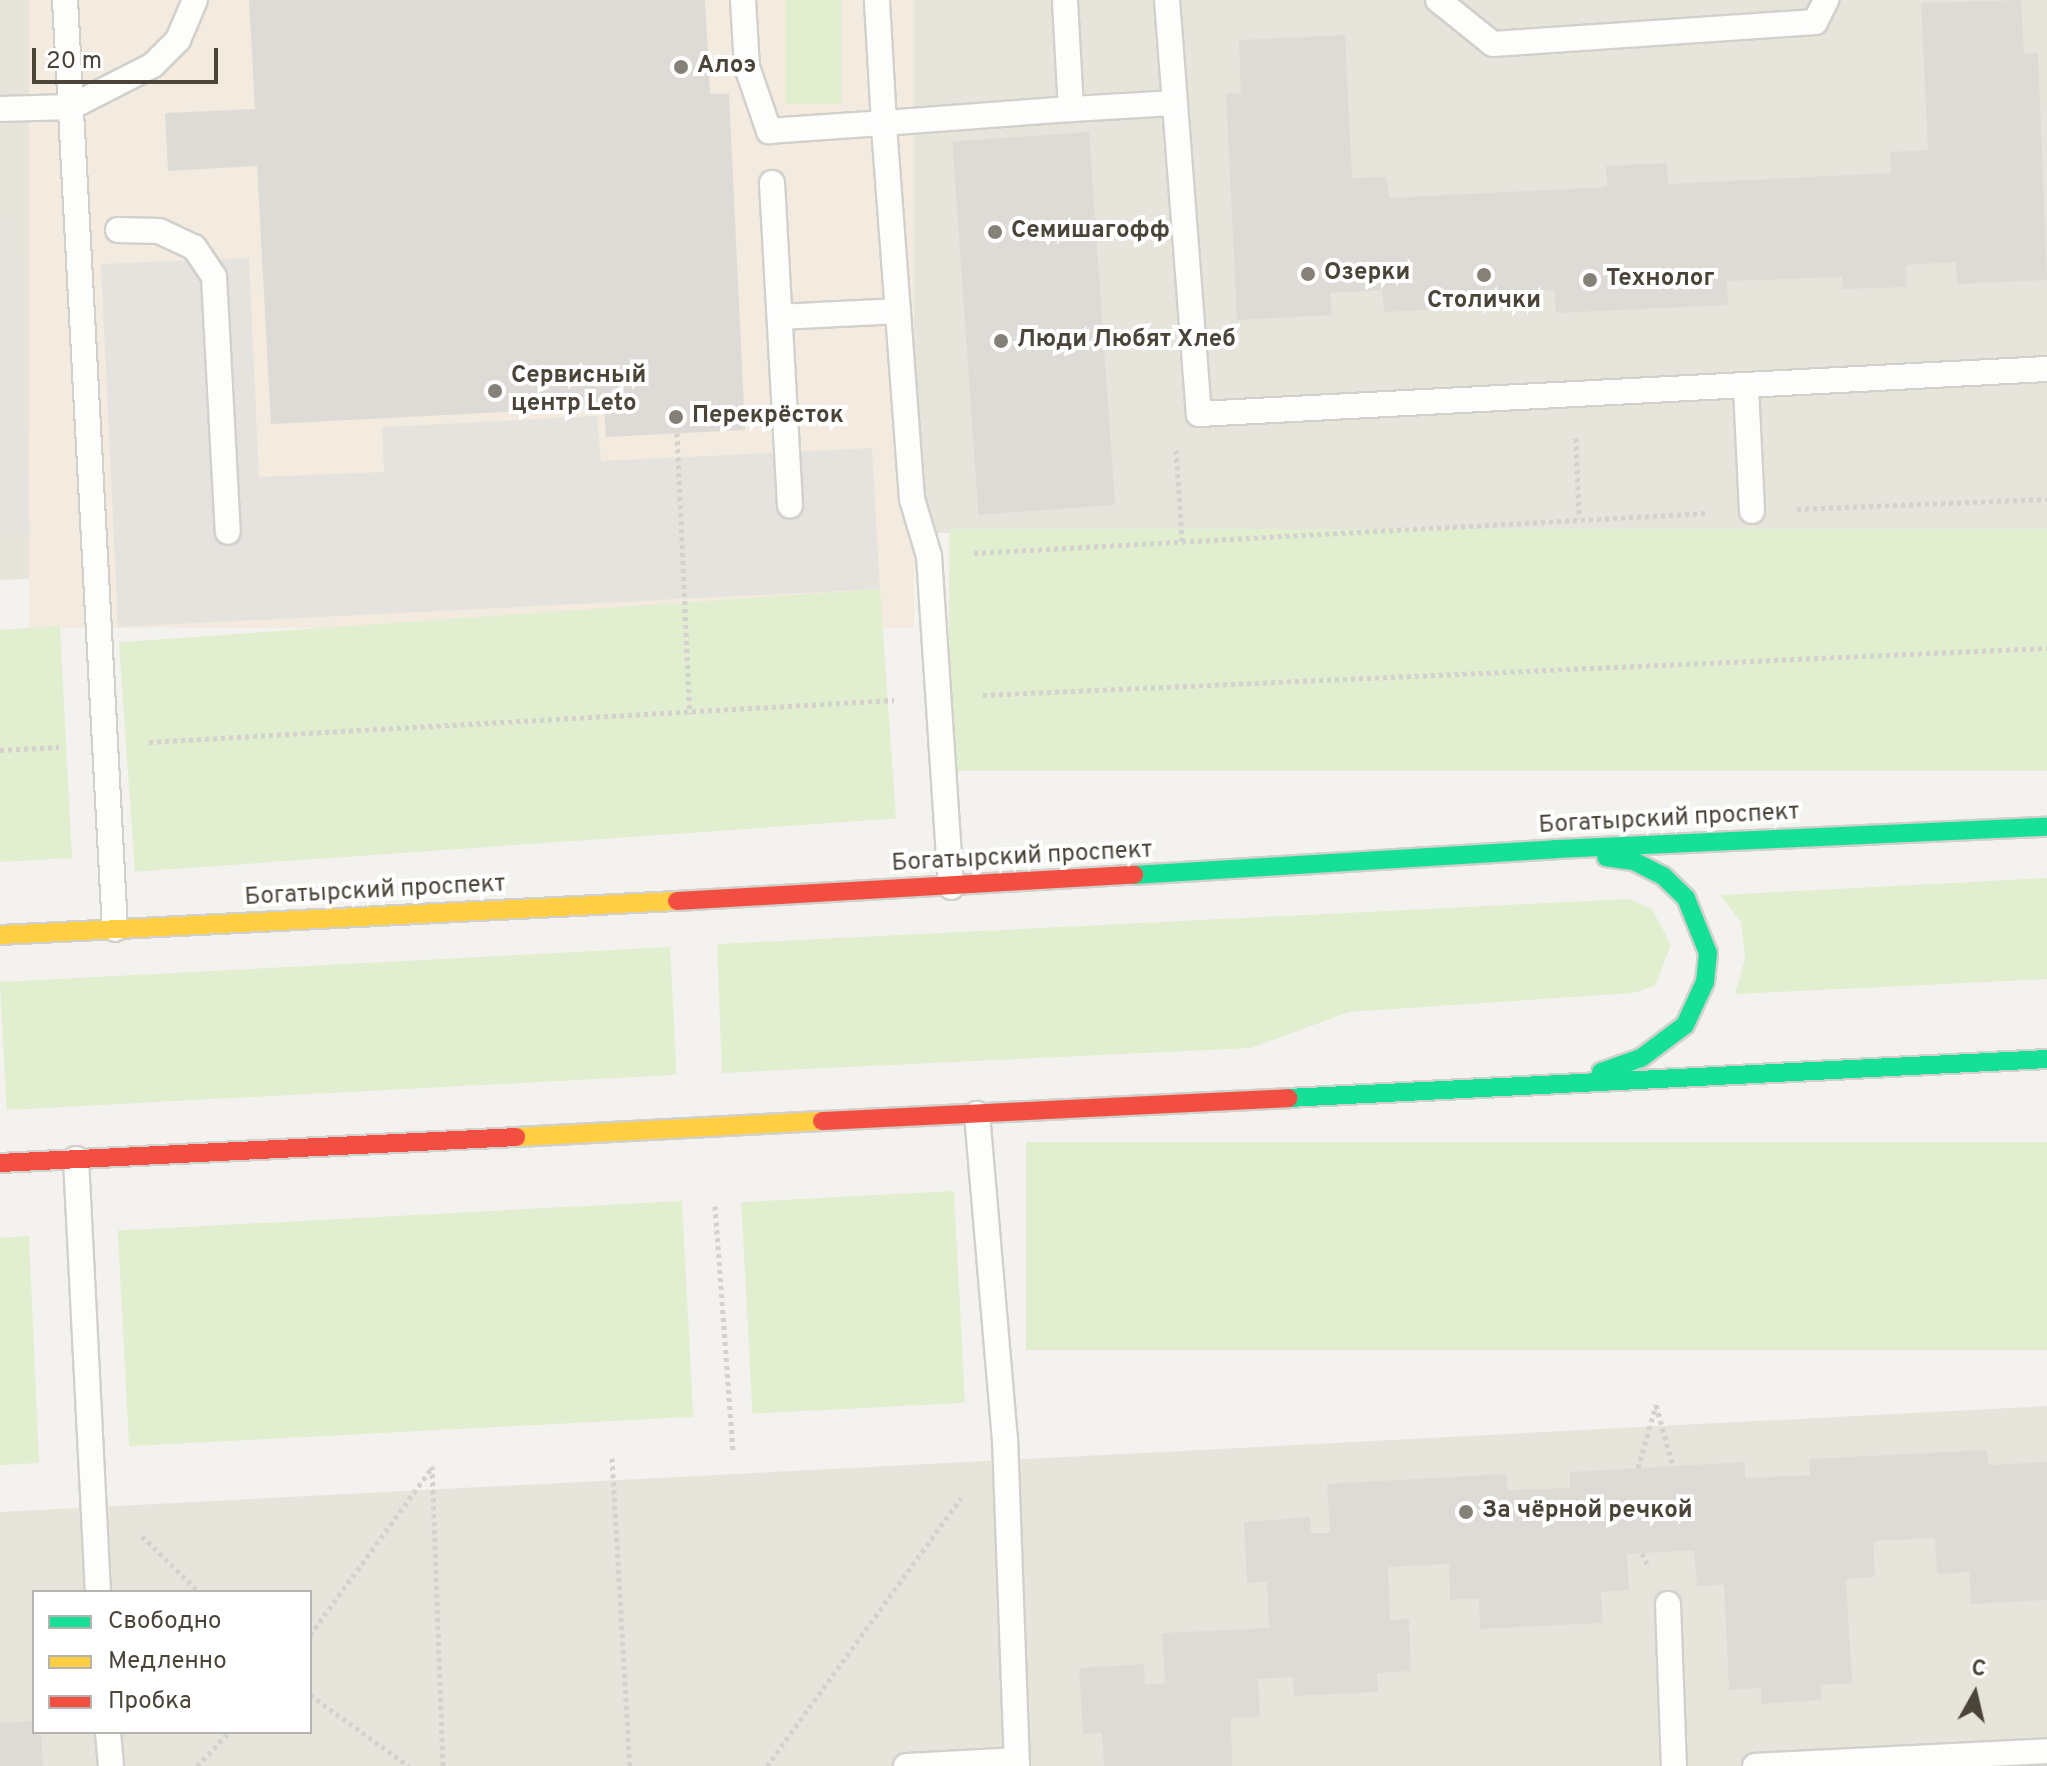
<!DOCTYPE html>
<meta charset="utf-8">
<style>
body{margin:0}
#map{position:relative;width:2047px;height:1766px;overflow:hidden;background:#f4f2ee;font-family:Overpass,sans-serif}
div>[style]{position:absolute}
.residential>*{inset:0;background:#e7e4dc;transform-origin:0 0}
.commercial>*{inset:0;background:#f3ebdf;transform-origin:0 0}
.green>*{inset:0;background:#e1eecf;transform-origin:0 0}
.parking>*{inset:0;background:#e6e3df}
.building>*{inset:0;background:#dedbd6;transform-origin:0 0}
.path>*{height:5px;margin-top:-2.5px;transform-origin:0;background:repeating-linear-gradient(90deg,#d3d2cc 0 4px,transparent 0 8px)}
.roads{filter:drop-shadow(2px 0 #d2d0cb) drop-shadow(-2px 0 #d2d0cb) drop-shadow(0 2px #d2d0cb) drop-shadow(0 -2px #d2d0cb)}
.lane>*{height:24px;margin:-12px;padding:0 12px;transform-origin:12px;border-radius:12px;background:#fdfdfc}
.fast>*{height:18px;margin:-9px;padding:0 9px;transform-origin:9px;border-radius:9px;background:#16e098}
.slow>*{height:18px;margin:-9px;padding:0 9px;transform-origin:9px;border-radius:9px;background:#ffcf43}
.jam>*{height:18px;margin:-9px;padding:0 9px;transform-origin:9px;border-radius:9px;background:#f24e42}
.dots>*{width:22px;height:22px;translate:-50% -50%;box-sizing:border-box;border:4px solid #fff;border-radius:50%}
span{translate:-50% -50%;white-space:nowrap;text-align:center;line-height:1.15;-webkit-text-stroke:8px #fff;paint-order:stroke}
.poi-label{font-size:24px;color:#4b4439;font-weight:700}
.left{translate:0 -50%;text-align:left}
.street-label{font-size:24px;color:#4b4439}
.legend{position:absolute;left:32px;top:1590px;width:280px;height:144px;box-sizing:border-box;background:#fff;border:2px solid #b7b4b0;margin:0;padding:10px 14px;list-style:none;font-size:24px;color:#4b4439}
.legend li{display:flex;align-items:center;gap:16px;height:40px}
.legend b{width:40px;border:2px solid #b7b4b0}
.north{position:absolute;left:1935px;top:1654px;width:80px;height:80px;-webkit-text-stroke:6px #fff;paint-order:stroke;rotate:8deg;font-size:22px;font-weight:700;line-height:32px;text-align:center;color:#4b4439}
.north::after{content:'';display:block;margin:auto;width:28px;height:36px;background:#4b4439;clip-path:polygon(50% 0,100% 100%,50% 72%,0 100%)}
.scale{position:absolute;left:32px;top:48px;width:186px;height:36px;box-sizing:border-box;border:4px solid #4b4439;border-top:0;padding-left:10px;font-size:24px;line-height:28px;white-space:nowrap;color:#4b4439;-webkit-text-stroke:6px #fff;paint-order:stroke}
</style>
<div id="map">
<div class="residential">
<i style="clip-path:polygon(0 0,29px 0,59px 578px,0 580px)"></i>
<i style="left:914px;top:0;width:1133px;height:533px"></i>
<i style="clip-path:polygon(evenodd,2047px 1406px,2047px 1766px,0 1766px,0 1512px,2047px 1406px,34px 1592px,310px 1592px,310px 1732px,34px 1732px,34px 1592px)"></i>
</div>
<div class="commercial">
<i style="left:29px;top:0;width:885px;height:628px"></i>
</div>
<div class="green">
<i style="left:785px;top:0;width:56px;height:104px"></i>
<i style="left:2047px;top:529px;width:242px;height:1098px;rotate:90deg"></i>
<i style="left:880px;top:589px;width:230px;height:763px;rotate:86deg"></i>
<i style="clip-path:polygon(60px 626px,72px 858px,0 862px,0 630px)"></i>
<i style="clip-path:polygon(2047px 878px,2047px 979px,1735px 994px,1745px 959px,1741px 922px,1720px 895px)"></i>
<i style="clip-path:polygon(1629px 899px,1652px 909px,1671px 945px,1655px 986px,1633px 993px,1349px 1012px,1251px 1048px,722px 1073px,717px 944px)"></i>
<i style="left:670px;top:947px;width:128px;height:671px;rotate:87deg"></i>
<i style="left:2047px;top:1142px;width:208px;height:1021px;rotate:90deg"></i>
<i style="left:954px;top:1191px;width:212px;height:213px;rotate:87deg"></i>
<i style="left:682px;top:1201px;width:216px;height:565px;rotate:87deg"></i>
<i style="clip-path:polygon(29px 1236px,39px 1463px,0 1465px,0 1238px)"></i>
</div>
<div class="parking">
<i style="clip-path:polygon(14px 223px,30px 534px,0 535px,0 224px)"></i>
<i style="clip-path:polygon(249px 258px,259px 477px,384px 472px,382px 427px,597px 416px,601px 461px,872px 448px,880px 589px,118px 627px,101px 264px)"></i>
</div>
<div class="building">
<i style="clip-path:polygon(249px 0,705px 0,710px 94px,729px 94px,745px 430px,606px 437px,604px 407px,271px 424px,257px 166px,168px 171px,165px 113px,255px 109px)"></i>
<i style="clip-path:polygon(2021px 0,2024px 54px,2038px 53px,2047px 280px,1957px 284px,1956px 262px,1906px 265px,1907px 287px,1843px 289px,1842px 277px,1727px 281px,1728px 305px,1556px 313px,1554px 290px,1443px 295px,1444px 309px,1384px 312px,1382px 290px,1330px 293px,1332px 315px,1237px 320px,1226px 94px,1241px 93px,1239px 40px,1345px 35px,1352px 178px,1387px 177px,1389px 198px,1607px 187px,1606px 166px,1667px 163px,1668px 184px,1891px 173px,1890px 152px,1928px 150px,1921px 3px)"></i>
<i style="left:1089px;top:132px;width:374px;height:137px;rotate:86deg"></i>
<i style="clip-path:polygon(1987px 1450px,1988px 1465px,2047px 1462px,2047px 1600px,1971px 1604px,1969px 1572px,1937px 1574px,1935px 1538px,1873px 1541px,1875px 1577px,1846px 1579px,1852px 1683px,1821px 1685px,1821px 1700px,1761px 1704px,1761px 1688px,1729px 1690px,1724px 1585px,1697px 1586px,1694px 1550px,1677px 1551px,1627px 1554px,1629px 1590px,1601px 1592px,1603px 1623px,1480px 1629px,1479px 1598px,1450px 1600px,1449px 1564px,1388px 1567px,1390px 1620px,1409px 1619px,1411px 1671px,1377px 1673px,1378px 1692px,1294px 1696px,1293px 1677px,1258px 1679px,1260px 1717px,1231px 1718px,1232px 1766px,1104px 1766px,1102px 1733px,1083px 1734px,1079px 1668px,1144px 1664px,1145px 1684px,1165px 1683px,1162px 1633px,1269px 1628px,1267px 1582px,1247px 1583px,1244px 1522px,1310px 1517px,1311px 1533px,1330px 1533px,1327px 1484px,1506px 1474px,1507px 1490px,1570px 1488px,1570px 1472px,1745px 1462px,1745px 1478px,1810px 1475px,1809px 1459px)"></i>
<i style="clip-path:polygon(34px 1721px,34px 1732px,41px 1732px,43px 1766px,0 1766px,0 1723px)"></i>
</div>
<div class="path">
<i style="left:677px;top:433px;width:281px;rotate:87.4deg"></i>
<i style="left:1576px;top:438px;width:80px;rotate:87.9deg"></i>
<i style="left:1176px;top:450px;width:91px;rotate:86.2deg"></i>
<i style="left:1797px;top:509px;width:250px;rotate:-2.3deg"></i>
<i style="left:974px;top:553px;width:734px;rotate:-3.12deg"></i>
<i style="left:983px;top:695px;width:1065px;rotate:-2.53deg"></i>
<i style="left:149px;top:742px;width:746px;rotate:-3.23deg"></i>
<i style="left:0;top:750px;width:59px;rotate:-2.9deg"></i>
<i style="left:715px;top:1206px;width:247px;rotate:85.8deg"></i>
<i style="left:612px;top:1458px;width:309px;rotate:86.7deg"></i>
<i style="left:432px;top:1466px;width:300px;rotate:87.9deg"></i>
<i style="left:1638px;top:1468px;width:66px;rotate:-74.1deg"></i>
<i style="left:1656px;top:1405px;width:63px;rotate:74.4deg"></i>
<i style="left:142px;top:1536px;width:80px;rotate:44.5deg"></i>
<i style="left:1642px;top:1553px;width:14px;rotate:65deg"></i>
<i style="left:310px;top:1635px;width:207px;rotate:-53.9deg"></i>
<i style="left:310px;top:1695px;width:122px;rotate:35.6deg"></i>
<i style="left:197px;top:1766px;width:47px;rotate:-46.7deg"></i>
<i style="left:767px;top:1766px;width:331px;rotate:-54.1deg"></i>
</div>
<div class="roads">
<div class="lane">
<i style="left:65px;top:0;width:930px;rotate:86.92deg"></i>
<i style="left:743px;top:0;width:67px;rotate:86.6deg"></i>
<i style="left:747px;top:67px;width:68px;rotate:71deg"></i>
<i style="left:769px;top:131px;width:115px;rotate:-4deg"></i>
<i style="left:884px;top:123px;width:123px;rotate:-93.3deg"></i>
<i style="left:1167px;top:0;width:415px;rotate:85.6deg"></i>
<i style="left:1199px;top:414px;width:849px;rotate:-3.04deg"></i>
<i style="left:1438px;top:0;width:70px;rotate:38.7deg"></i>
<i style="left:1493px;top:44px;width:323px;rotate:-3.9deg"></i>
<i style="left:1815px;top:22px;width:25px;rotate:-63deg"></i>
<i style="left:0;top:109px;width:71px;rotate:-1.6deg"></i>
<i style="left:71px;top:107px;width:92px;rotate:-27.1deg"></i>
<i style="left:153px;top:65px;width:35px;rotate:-45deg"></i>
<i style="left:178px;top:40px;width:43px;rotate:-67deg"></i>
<i style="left:1071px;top:109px;width:103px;rotate:-3.3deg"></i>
<i style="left:772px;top:183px;width:323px;rotate:86.8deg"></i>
<i style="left:118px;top:230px;width:41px;rotate:1.4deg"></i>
<i style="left:159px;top:231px;width:38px;rotate:25deg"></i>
<i style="left:194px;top:247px;width:36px;rotate:56deg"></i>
<i style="left:214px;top:277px;width:255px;rotate:86.9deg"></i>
<i style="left:780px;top:317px;width:118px;rotate:-2.9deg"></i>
<i style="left:1746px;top:388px;width:123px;rotate:87.2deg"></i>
<i style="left:951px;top:887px;width:332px;rotate:-93.8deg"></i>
<i style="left:929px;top:556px;width:59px;rotate:-106.6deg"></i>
<i style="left:912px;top:499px;width:377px;rotate:-94.3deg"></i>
<i style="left:884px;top:123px;width:188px;rotate:-4.3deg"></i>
<i style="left:1071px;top:109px;width:109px;rotate:-93.2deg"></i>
<i style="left:977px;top:1114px;width:325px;rotate:85.1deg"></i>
<i style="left:1005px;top:1438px;width:328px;rotate:87.9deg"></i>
<i style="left:76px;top:1159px;width:434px;rotate:87.1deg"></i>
<i style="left:1668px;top:1604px;width:162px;rotate:87.9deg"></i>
<i style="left:108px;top:1732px;width:34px;rotate:85deg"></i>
<i style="left:906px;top:1766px;width:110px;rotate:-3.1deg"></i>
<i style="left:1755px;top:1766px;width:292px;rotate:-2.9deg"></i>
</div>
<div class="fast">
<i style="left:1134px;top:875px;width:422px;rotate:-3.5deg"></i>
<i style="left:1555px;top:849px;width:492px;rotate:-2.6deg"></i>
<i style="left:1601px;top:1072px;width:42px;rotate:-19.3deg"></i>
<i style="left:1641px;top:1058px;width:55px;rotate:-36.9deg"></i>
<i style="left:1685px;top:1025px;width:47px;rotate:-65.1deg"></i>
<i style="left:1705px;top:982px;width:29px;rotate:-84deg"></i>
<i style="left:1708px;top:953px;width:59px;rotate:-111.8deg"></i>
<i style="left:1686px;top:898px;width:32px;rotate:-136deg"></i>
<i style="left:1663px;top:876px;width:34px;rotate:-153deg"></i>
<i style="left:1633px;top:861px;width:27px;rotate:-172deg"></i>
<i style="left:1288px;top:1098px;width:760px;rotate:-2.94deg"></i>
</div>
<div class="slow">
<i style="left:0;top:935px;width:678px;rotate:-2.88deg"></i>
<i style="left:516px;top:1137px;width:306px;rotate:-3deg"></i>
</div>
<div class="jam">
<i style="left:677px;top:901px;width:458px;rotate:-3.3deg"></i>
<i style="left:822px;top:1121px;width:467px;rotate:-2.8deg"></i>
<i style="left:0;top:1163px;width:517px;rotate:-2.88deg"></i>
</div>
</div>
<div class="dots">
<i style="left:681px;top:67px;background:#868178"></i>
<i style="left:995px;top:232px;background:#868178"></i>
<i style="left:1308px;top:274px;background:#868178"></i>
<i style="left:1484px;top:275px;background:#868178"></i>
<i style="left:1590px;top:280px;background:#868178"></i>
<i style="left:1001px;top:341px;background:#868178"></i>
<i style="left:495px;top:391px;background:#868178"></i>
<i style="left:676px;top:417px;background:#868178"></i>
<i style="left:1466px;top:1512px;background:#868178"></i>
</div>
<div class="poi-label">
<span class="left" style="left:697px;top:67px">Алоэ</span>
<span class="left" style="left:1011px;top:232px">Семишагофф</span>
<span class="left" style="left:1324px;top:274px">Озерки</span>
<span class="left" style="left:1606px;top:280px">Технолог</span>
<span style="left:1484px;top:302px">Столички</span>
<span class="left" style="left:1017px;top:341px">Люди Любят Хлеб</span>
<span class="left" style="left:511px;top:391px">Сервисный<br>центр Leto</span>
<span class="left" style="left:692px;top:417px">Перекрёсток</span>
<span class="left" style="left:1482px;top:1512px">За чёрной речкой</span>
</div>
<div class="street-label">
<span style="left:1669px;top:820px;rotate:-3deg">Богатырский проспект</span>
<span style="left:1022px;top:858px;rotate:-3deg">Богатырский проспект</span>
<span style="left:375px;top:892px;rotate:-3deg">Богатырский проспект</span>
</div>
<ul class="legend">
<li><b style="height:10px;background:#16e098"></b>Свободно</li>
<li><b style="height:10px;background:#ffcf43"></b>Медленно</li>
<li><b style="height:10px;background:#f24e42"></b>Пробка</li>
</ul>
<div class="north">С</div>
<div class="scale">20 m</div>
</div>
